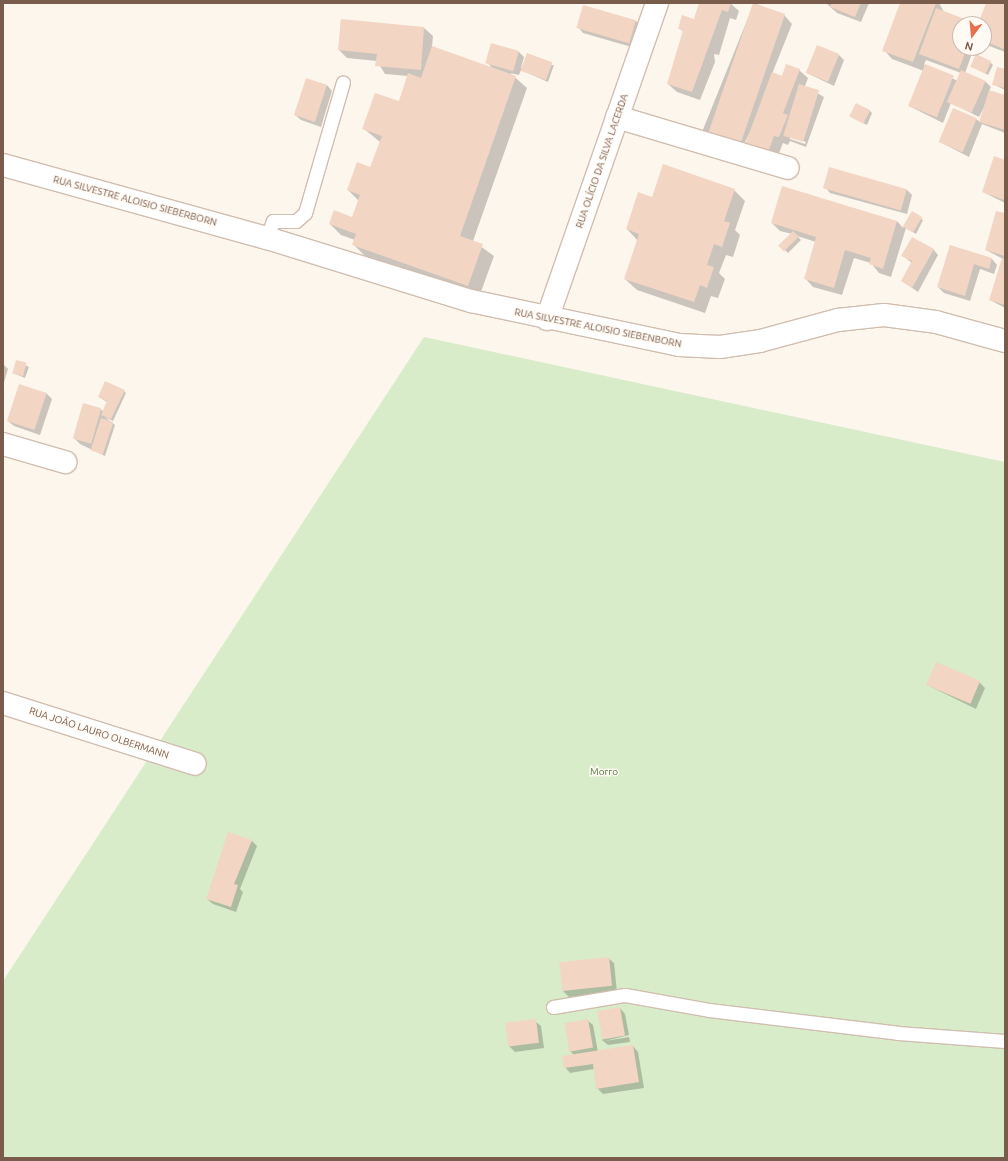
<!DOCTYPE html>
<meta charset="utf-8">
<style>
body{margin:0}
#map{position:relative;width:1008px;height:1161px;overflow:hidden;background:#fdf6ec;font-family:Ubuntu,sans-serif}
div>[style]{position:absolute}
.green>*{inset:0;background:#d8ecc9}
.shadow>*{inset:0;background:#0003}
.building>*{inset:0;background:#f3d5c3;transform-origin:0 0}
.roads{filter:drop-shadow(1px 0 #d1beb0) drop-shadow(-1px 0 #d1beb0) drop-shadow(0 1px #d1beb0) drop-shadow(0 -1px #d1beb0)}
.lane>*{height:13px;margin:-6.5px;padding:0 6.5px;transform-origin:6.5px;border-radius:6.5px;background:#fff}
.street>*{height:22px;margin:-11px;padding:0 11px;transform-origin:11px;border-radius:11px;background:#fff}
span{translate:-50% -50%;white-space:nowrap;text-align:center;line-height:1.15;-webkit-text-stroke:3px #fffaf3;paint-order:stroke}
.street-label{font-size:10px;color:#7a5c4d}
.park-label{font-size:10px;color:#537a41}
.frame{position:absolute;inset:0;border:4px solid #7a5c4d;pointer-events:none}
.north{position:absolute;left:952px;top:16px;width:40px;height:40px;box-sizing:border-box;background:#fffaf3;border:1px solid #cabbb1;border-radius:50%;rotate:196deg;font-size:11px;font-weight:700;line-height:16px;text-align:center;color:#7a5c4d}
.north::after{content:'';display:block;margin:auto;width:14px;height:18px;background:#e76f51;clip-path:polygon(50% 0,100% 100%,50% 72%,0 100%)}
</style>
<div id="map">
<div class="green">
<i style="clip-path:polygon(424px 337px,1005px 462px,1005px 1158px,3px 1158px,3px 981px)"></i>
</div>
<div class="shadow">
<i style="clip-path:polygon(700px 3px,730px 3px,739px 11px,736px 20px,730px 18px,719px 55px,714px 54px,715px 62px,700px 100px,677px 92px,668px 84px,684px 32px,679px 28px,695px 20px)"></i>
<i style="clip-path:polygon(evenodd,754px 3px,784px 15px,792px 24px,772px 74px,782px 78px,799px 70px,808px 78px,805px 86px,824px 97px,806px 147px,790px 141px,788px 145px,783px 143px,775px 163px,752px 128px,740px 152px,702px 132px,754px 3px,790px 137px,806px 142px,805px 144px,790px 139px,790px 137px)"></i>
<i style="clip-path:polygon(826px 3px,869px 3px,861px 22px,837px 13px)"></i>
<i style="clip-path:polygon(evenodd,901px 3px,939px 3px,944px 12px,976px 24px,960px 24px,960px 48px,974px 48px,965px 73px,985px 81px,991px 87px,989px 91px,1005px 96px,1005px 133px,982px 124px,969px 157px,940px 142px,976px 119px,980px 122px,986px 103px,979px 117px,951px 103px,943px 123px,909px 106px,924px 71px,892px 59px,884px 50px,901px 3px,926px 60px,961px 73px,958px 81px,924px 65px,926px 60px)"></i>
<i style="clip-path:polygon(987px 3px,1005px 3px,1005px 52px,984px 44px,984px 24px,979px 24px)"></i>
<i style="clip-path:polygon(584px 6px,636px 21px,642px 27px,635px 48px,583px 33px,578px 27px)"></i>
<i style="clip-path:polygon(341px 20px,424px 28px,433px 36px,432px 47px,493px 69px,487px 62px,519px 52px,524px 57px,521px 68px,554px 65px,548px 82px,521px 70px,519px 75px,510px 73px,527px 88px,473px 241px,494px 256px,479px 297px,365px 256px,354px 245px,355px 240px,341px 235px,330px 224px,353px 218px,359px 201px,348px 190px,371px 168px,380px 142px,363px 128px,399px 102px,408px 76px,385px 74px,377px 61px,347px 58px,339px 50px)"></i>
<i style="clip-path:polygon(839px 55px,844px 60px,834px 86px,807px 73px)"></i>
<i style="clip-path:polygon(990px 62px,993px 65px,988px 75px,972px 66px)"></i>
<i style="clip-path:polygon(1005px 70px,1005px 90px,993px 84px)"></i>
<i style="clip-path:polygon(327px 85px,332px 91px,321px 127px,301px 120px,295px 115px)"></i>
<i style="clip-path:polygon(869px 110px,872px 113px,867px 125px,851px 117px)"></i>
<i style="clip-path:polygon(1005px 161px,1005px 203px,983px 192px)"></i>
<i style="clip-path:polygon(825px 187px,907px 190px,912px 195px,907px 214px,830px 193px)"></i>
<i style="clip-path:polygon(734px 190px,745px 201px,735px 230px,740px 235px,733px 257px,726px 255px,719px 273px,725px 279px,718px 298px,711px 296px,705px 313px,637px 290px,625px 279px,638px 241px,627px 229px,653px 198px)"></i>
<i style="clip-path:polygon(912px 213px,923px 220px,916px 234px,906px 228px,891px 277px,879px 273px,871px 263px,854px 258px,842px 295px,813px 287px,805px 278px,816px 242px,797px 236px,801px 240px,788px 253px,781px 246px,792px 234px,780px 231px,772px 223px,897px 221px,903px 228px)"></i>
<i style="clip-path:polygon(1005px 214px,1005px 308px,990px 300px,1003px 259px,986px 250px)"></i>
<i style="clip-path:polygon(950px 246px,992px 259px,997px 265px,994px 274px,980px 269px,970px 301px,944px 293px,938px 287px)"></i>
<i style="clip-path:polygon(933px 249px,938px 255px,918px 292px,902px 281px,912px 263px,903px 256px)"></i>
<i style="clip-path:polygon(17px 361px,29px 367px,25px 378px,13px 373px)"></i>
<i style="clip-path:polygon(3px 364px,8px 369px,3px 386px)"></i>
<i style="clip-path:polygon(124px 391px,126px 393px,113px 421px,105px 417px,115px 425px,105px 456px,80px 444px,74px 438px,100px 409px,103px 411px,107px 402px,99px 397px)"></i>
<i style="clip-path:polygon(46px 393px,52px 399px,40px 435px,14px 426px,8px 421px)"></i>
<i style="clip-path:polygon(979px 682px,985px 688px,976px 709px,927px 685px)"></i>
<i style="clip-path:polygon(252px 841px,257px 846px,240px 889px,243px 892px,236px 912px,213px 904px,207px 899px)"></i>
<i style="clip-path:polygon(608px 958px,614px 963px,617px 992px,569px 997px,563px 991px)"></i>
<i style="clip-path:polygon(620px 1008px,625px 1014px,629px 1035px,605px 1041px,629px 1037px,630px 1042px,608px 1045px,602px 1040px)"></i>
<i style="clip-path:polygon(587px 1020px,593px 1025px,598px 1052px,633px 1046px,638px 1052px,644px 1088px,603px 1094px,597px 1088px,594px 1069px,570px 1073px,565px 1067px,574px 1055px,570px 1051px)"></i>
<i style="clip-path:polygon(535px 1021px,541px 1026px,544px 1048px,515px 1052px,509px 1046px)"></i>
</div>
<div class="building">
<i style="clip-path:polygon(699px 3px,731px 3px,728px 12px,722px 10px,692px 92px,667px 84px,683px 30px,678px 29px,682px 15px,694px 19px)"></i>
<i style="left:753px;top:3px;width:34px;height:139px;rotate:19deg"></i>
<i style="clip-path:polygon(832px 3px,861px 3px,855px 17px,830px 7px)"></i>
<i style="clip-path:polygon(900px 3px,936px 3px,913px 62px,882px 51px)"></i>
<i style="clip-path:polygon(986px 3px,1005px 3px,1004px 49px,984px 41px,984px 24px,960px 24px,960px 48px,967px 48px,959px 69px,919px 54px,936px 8px,978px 24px)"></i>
<i style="left:583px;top:5px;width:55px;height:24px;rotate:16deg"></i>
<i style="clip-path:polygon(341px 19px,424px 27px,421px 70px,375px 66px,377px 54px,338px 50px)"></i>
<i style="left:491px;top:43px;width:29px;height:21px;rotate:16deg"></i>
<i style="left:817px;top:45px;width:24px;height:30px;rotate:22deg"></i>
<i style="clip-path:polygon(432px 46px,516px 76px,460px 236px,483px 244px,468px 286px,352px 245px,356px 234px,329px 224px,334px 210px,352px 217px,360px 195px,347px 190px,357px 162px,370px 167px,382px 136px,362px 129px,375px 93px,399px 101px,408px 73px,421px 78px)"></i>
<i style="left:527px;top:53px;width:27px;height:19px;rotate:20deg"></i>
<i style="left:976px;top:54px;width:17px;height:14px;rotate:25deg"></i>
<i style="clip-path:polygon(786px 64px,800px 69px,783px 113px,788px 115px,779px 137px,774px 136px,767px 155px,744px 147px,772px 72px,782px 76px)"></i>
<i style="left:925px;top:64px;width:31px;height:45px;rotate:22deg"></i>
<i style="clip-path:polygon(997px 67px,1005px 69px,1005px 88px,992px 85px)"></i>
<i style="left:961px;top:70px;width:27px;height:35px;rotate:24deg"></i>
<i style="left:306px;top:78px;width:22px;height:39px;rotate:18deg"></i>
<i style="left:799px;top:84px;width:21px;height:54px;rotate:17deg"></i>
<i style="clip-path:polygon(989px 90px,1005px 95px,1005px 130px,979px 122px)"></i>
<i style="left:856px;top:103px;width:16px;height:15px;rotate:27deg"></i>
<i style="left:953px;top:108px;width:26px;height:37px;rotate:23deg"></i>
<i style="clip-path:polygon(994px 156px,1005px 160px,1005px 200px,982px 192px)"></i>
<i style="clip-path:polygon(663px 164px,735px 189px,724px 221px,730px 223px,722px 247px,714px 244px,707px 265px,714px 267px,707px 288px,700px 285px,694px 302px,624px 279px,639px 234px,626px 229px,638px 192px,652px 197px)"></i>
<i style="left:829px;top:167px;width:81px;height:22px;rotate:16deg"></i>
<i style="clip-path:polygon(782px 186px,897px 221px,883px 269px,869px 264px,871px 258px,845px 250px,834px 288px,804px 279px,816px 237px,771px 223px)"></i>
<i style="left:912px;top:211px;width:12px;height:18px;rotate:31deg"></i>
<i style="clip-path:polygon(996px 211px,1005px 213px,1005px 256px,985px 250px)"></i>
<i style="left:793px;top:231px;width:8px;height:21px;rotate:45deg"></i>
<i style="clip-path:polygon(912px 237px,934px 249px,912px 288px,901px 281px,912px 261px,901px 256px)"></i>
<i style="clip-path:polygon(950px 245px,992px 258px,989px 269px,974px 264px,965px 296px,937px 287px)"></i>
<i style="clip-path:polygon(1002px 258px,1005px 259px,1005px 305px,989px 300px)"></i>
<i style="left:16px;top:360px;width:11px;height:14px;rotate:15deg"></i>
<i style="clip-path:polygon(105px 381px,125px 390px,111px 419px,101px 415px,107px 401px,98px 397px)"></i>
<i style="left:19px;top:384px;width:29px;height:39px;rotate:18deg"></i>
<i style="left:83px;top:403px;width:19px;height:37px;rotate:16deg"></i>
<i style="left:101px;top:418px;width:13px;height:34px;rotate:18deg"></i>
<i style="left:936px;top:662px;width:48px;height:25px;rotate:23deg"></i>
<i style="clip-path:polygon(228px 832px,252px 840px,234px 884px,238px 885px,231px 907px,206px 899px)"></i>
<i style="left:609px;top:957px;width:29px;height:50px;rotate:84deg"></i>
<i style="left:620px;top:1007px;width:29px;height:23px;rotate:80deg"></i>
<i style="left:536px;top:1019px;width:24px;height:31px;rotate:83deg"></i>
<i style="left:588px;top:1019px;width:29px;height:24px;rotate:80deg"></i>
<i style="clip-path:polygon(633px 1045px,639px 1082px,596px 1089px,593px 1064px,564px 1068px,562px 1056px)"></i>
</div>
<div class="roads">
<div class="lane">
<i style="left:267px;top:238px;width:18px;rotate:-71deg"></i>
<i style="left:273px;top:221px;width:23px"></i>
<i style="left:296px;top:221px;width:12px;rotate:-42deg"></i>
<i style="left:305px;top:213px;width:136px;rotate:-73.8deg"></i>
<i style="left:553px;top:1007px;width:73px;rotate:-9.5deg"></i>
<i style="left:625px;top:995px;width:85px;rotate:10.1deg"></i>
<i style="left:709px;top:1010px;width:190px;rotate:6.9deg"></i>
<i style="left:898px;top:1033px;width:107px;rotate:4.3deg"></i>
</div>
<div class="street">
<i style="left:617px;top:117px;width:178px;rotate:16.6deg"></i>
<i style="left:3px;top:165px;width:274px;rotate:15.5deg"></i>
<i style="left:267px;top:238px;width:214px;rotate:17.2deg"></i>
<i style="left:471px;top:301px;width:213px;rotate:11.9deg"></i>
<i style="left:679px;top:345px;width:41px;rotate:2.8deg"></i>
<i style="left:720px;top:347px;width:40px;rotate:-8.5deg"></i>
<i style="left:760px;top:341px;width:81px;rotate:-15.1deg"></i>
<i style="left:838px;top:320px;width:46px;rotate:-6.2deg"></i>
<i style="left:884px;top:315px;width:52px;rotate:7.7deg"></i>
<i style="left:936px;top:322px;width:72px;rotate:15.4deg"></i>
<i style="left:547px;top:319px;width:335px;rotate:-70.8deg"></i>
<i style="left:3px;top:444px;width:65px;rotate:16.2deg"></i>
<i style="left:3px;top:703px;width:201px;rotate:17.6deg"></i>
</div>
</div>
<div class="street-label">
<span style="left:602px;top:161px;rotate:-71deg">RUA OLÍCIO DA SILVA LACERDA</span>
<span style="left:135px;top:201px;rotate:15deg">RUA SILVESTRE ALOISIO SIEBERBORN</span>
<span style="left:598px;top:328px;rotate:11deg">RUA SILVESTRE ALOISIO SIEBENBORN</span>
<span style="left:99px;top:733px;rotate:18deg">RUA JOÃO LAURO OLBERMANN</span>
</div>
<div class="park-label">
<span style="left:604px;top:772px">Morro</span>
</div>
<div class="frame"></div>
<div class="north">N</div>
</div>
